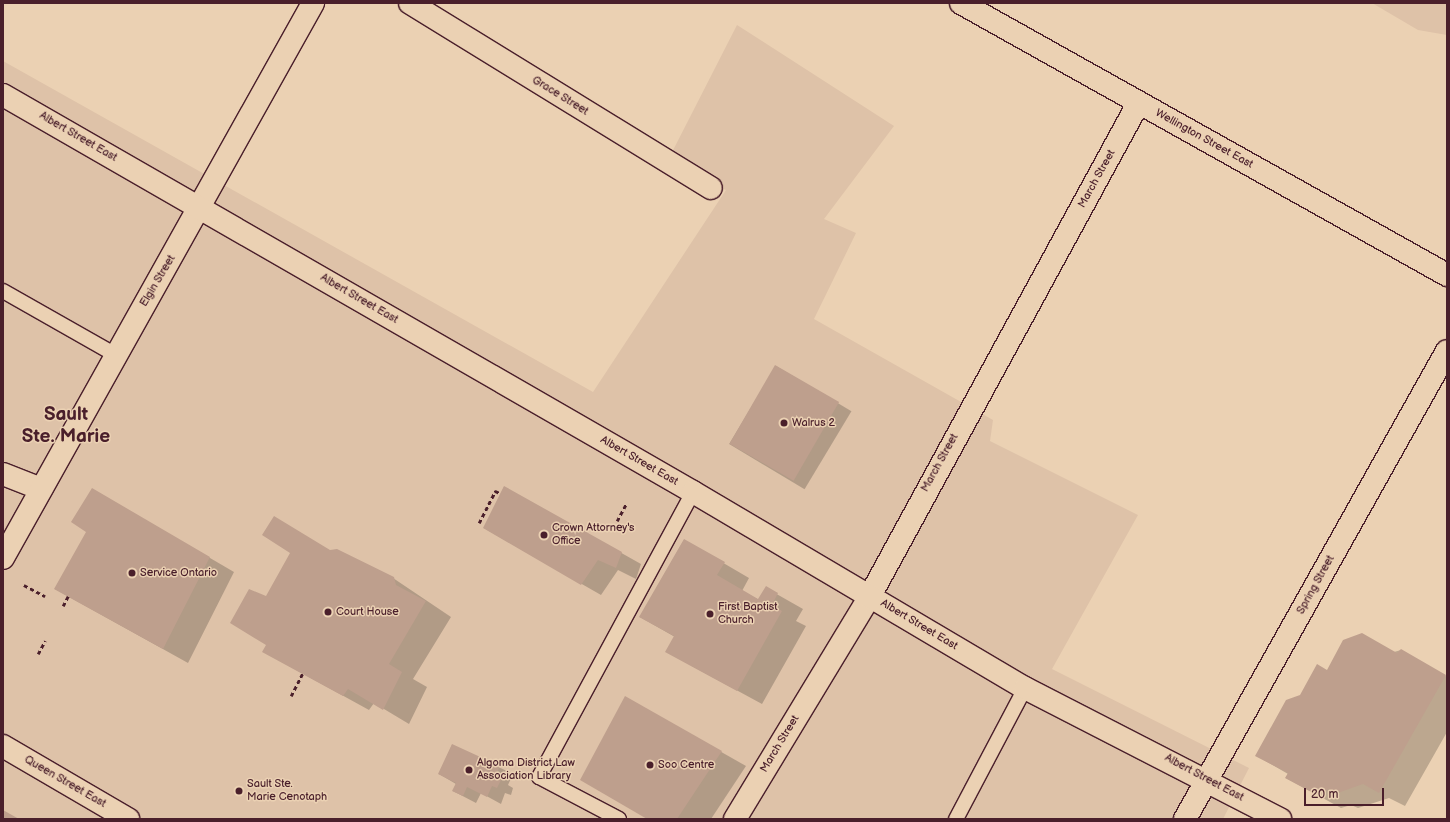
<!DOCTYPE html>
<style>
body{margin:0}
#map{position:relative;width:1450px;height:822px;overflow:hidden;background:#ebd1b3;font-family:"Balsamiq Sans",sans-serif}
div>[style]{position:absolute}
.built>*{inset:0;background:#dec2a8}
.shadow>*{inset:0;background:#0003;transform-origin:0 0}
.building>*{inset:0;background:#be9f8d;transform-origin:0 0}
.path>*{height:2.5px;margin-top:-1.25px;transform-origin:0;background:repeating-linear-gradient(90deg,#4a1f2b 0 4px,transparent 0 7px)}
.roads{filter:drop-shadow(1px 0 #4a1f2b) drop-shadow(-1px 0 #4a1f2b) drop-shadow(0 1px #4a1f2b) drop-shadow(0 -1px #4a1f2b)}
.lane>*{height:14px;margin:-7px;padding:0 7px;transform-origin:7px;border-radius:7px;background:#ebd1b3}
.street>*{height:22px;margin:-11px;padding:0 11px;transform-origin:11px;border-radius:11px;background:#ebd1b3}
.secondary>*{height:22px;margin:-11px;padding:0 11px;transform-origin:11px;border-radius:11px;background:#ebd1b3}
.dots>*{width:11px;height:11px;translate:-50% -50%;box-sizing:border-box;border:2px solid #ebd1b3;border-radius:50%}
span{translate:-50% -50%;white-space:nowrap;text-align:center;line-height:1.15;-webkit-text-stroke:3px #ebd1b3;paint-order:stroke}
.street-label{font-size:11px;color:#4a1f2b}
.poi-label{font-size:11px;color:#4a1f2b}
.left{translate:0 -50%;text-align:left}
.town-label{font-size:19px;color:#4a1f2b;font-weight:700}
.frame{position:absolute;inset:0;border:4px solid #4a1f2b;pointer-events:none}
.scale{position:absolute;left:1304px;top:788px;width:80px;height:18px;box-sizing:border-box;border:2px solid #4a1f2b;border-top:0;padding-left:5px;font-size:12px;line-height:14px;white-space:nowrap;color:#4a1f2b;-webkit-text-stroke:3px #ebd1b3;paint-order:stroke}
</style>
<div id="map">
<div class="built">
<i style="clip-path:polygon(1372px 3px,1447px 3px,1447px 35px,1418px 30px)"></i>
<i style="clip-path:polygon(737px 25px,894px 126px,824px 219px,856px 233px,814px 319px,993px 420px,990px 441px,1138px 515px,1052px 669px,1249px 768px,1223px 819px,3px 819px,3px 61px,593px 392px,726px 190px,666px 164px)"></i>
</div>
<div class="shadow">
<i style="left:776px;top:366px;width:88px;height:91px;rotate:31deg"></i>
<i style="clip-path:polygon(504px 487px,641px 564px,636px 579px,618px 570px,601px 595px,484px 528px)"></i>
<i style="clip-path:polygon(92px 489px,234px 572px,188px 663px,55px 589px,88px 532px)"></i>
<i style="clip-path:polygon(684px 540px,749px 578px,742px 591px,759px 600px,766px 588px,803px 609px,796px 621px,806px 626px,762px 704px,692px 666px,675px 637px,640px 617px)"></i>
<i style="clip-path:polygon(331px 551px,393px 578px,451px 617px,413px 679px,427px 687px,409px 724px,374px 703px,369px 710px,289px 666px,268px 645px,267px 598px)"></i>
<i style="clip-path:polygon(1401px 650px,1447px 677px,1447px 732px,1405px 806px,1389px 798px,1358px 808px,1351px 805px,1341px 808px,1286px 778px,1288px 774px,1257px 756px,1301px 695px,1327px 671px)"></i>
<i style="clip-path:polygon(626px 698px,746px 766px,711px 819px,649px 819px)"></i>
<i style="clip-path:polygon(452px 745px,513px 774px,508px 785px,513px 788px,511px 795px,505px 793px,501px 804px,481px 793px,476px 803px,453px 791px,456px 784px,439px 774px)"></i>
</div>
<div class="building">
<i style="left:775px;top:365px;width:74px;height:91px;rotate:30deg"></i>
<i style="clip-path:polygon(504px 486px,622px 552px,616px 568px,598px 560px,581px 585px,483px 528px)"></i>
<i style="clip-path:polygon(92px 488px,210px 557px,163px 649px,54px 589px,86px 532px,71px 522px)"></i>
<i style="clip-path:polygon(274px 516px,330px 550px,337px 549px,394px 577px,396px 585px,426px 601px,389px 664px,402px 672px,383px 710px,348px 689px,343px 696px,262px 652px,266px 645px,230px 623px,249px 589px,266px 596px,290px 553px,262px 535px)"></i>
<i style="clip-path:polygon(684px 539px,725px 562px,717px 575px,758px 599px,766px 586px,778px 593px,772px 605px,782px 611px,737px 691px,665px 652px,674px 636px,639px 617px)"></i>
<i style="clip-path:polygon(1362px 633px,1397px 653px,1401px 649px,1446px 675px,1379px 793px,1363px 784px,1332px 795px,1330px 789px,1315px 794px,1285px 778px,1288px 773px,1255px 756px,1286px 700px,1300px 695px,1317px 664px,1327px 670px,1343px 640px)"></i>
<i style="clip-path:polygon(625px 696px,722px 751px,677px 819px,647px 819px,580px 780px)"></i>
<i style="clip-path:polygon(452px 744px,500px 766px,495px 777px,501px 780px,497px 788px,492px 786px,487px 797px,467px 787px,463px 796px,452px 791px,456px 783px,438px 774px)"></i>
<i style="clip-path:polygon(3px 810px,19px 819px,3px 819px)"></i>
</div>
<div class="path">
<i style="left:617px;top:521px;width:19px;rotate:-62deg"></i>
<i style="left:479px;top:523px;width:36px;rotate:-63deg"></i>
<i style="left:495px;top:491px;width:5px;rotate:22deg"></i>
<i style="left:24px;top:585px;width:24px;rotate:28deg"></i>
<i style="left:63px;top:606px;width:11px;rotate:-63deg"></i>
<i style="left:38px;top:654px;width:15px;rotate:-62deg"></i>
<i style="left:291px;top:696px;width:25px;rotate:-63deg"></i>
</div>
<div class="roads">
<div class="lane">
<i style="left:3px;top:291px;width:128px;rotate:29.6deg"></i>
<i style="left:619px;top:819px;width:90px;rotate:-152.3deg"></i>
<i style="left:539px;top:777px;width:324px;rotate:-61.6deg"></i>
<i style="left:956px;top:819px;width:148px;rotate:-62.2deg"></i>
</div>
<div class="street">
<i style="left:410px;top:3px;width:353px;rotate:31.6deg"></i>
<i style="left:3px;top:474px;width:41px;rotate:21.5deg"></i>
<i style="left:3px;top:558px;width:636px;rotate:-60.81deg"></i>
<i style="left:735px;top:819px;width:261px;rotate:-58.8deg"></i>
<i style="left:870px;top:596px;width:562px;rotate:-61.43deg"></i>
<i style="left:1185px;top:819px;width:536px;rotate:-60.76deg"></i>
</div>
<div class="secondary">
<i style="left:961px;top:3px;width:557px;rotate:29.23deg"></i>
<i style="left:3px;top:95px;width:796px;rotate:29.91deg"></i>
<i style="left:693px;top:492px;width:386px;rotate:30.6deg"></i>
<i style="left:1025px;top:688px;width:287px;rotate:27.2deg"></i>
<i style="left:3px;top:746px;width:145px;rotate:30.3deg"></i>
</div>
</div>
<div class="dots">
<i style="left:784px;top:423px;background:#4a1f2b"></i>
<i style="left:544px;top:535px;background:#4a1f2b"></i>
<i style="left:132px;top:573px;background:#4a1f2b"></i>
<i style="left:328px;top:612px;background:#4a1f2b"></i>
<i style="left:710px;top:614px;background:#4a1f2b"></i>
<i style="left:650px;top:765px;background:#4a1f2b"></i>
<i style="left:469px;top:770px;background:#4a1f2b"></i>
<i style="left:239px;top:791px;background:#4a1f2b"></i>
</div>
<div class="street-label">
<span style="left:560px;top:96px;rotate:32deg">Grace Street</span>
<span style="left:78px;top:137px;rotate:30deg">Albert Street East</span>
<span style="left:1204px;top:139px;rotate:29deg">Wellington Street East</span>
<span style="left:1097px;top:179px;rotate:-61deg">March Street</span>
<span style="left:158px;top:281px;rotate:-59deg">Elgin Street</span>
<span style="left:359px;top:299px;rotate:30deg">Albert Street East</span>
<span style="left:639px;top:461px;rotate:30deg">Albert Street East</span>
<span style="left:940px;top:463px;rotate:-61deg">March Street</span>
<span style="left:1316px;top:585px;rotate:-61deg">Spring Street</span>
<span style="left:919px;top:625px;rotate:31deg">Albert Street East</span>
<span style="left:780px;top:744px;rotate:-59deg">March Street</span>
<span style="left:1204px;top:778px;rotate:28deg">Albert Street East</span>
<span style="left:65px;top:782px;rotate:30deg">Queen Street East</span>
</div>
<div class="poi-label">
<span class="left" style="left:792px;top:423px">Walrus 2</span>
<span class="left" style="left:552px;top:535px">Crown Attorney's<br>Office</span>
<span class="left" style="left:140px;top:573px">Service Ontario</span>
<span class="left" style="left:718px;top:614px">First Baptist<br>Church</span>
<span class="left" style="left:336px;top:612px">Court House</span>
<span class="left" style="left:477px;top:770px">Algoma District Law<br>Association Library</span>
<span class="left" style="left:658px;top:765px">Soo Centre</span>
<span class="left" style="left:247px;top:791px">Sault Ste.<br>Marie Cenotaph</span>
</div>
<div class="town-label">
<span style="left:66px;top:426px">Sault<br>Ste. Marie</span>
</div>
<div class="frame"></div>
<div class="scale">20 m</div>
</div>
